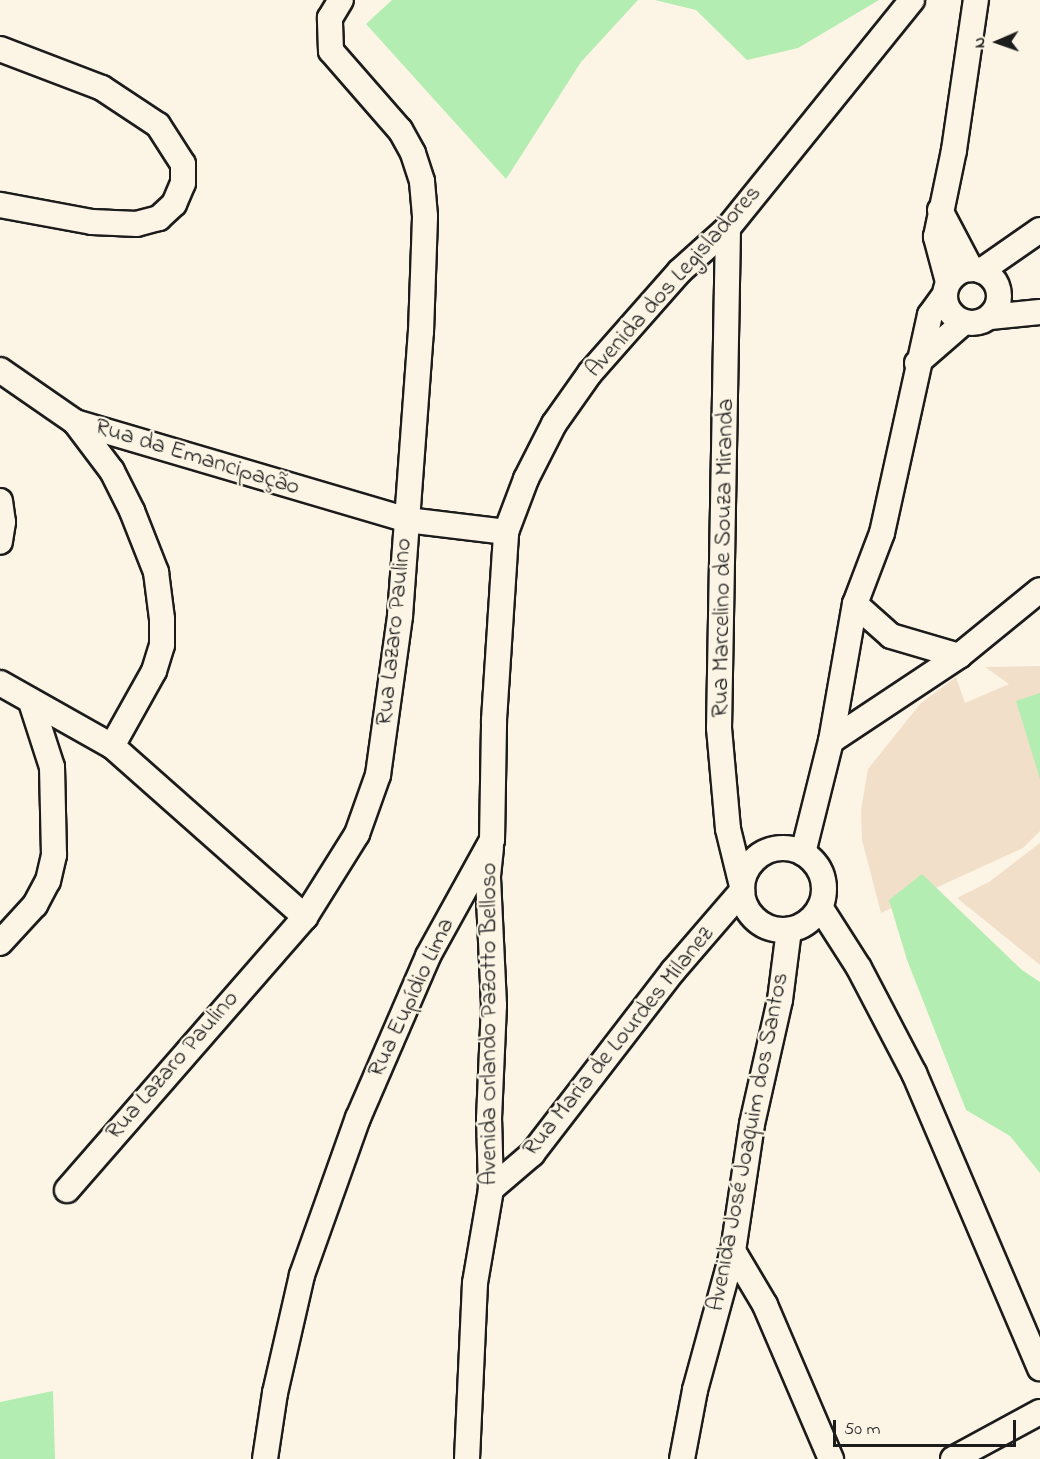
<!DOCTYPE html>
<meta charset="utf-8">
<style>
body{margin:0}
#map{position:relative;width:1040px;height:1459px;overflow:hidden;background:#fcf5e5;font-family:"Indie Flower",sans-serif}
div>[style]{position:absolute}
.built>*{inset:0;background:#f2dfca}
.green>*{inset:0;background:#b4edb1}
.roads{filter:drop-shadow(2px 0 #1c1c1c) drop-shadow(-2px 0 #1c1c1c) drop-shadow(0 2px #1c1c1c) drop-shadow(0 -2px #1c1c1c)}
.street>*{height:24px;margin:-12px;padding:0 12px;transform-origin:12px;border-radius:12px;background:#fcf5e5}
.street>.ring{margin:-12px;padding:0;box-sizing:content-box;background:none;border:24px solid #fcf5e5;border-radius:50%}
span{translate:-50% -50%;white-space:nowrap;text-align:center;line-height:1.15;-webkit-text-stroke:4.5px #fcf5e5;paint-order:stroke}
.street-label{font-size:24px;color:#1c1c1c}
.north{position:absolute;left:968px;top:12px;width:60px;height:60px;-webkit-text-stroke:4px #fcf5e5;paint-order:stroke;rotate:268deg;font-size:16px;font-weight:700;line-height:24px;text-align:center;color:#1c1c1c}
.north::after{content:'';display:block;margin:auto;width:21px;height:27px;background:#1c1c1c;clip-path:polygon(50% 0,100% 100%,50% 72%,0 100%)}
.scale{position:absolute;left:833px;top:1420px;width:183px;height:27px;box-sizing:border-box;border:3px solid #1c1c1c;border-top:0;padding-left:8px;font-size:18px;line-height:21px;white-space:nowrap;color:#1c1c1c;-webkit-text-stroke:4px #fcf5e5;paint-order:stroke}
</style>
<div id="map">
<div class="built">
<i style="clip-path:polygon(1040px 666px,1040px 831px,1023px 848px,881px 913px,862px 840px,861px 810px,868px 769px,920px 704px,956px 677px,965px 703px,1009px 684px,985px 667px)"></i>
<i style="clip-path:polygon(1040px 843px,1040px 965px,957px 898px,989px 882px)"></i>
</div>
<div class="green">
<i style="clip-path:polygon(392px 0,638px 0,581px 62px,506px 179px,366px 24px)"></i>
<i style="clip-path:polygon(655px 0,879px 0,798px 48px,747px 60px,696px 10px)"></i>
<i style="clip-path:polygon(1040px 693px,1040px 779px,1016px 701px)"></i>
<i style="clip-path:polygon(922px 874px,1022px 970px,1040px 982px,1040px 1173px,1010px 1136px,966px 1110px,907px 960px,889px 900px)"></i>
<i style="clip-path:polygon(53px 1391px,55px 1459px,0 1459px,0 1402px)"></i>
</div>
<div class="roads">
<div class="street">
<i style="left:0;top:49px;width:109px;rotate:20.9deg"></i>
<i style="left:102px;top:88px;width:67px;rotate:33.5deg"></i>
<i style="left:158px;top:125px;width:46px;rotate:57.3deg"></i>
<i style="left:183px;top:164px;width:19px;rotate:90deg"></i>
<i style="left:183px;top:183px;width:23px;rotate:113deg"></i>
<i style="left:174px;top:204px;width:21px;rotate:137deg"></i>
<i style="left:159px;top:218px;width:23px;rotate:165deg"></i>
<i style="left:137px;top:224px;width:45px;rotate:-177.5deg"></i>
<i style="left:92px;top:222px;width:94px;rotate:-169.5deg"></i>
<i style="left:940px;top:210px;width:67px;rotate:62.3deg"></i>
<i style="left:728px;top:228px;width:500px;rotate:91.03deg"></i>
<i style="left:719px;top:728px;width:101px;rotate:84.9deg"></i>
<i style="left:728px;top:829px;width:59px;rotate:76.2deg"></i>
<i class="ring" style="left:945px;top:269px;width:30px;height:30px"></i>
<i style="left:981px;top:271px;width:72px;rotate:-34.8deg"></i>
<i style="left:948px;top:282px;width:47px;rotate:-104.9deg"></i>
<i style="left:936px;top:237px;width:89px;rotate:-78.3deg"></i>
<i style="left:954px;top:150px;width:152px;rotate:-81.7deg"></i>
<i style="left:990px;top:317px;width:50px;rotate:-5.7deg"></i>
<i style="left:917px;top:363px;width:61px;rotate:-41deg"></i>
<i style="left:0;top:370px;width:91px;rotate:34.7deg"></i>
<i style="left:75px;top:422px;width:346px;rotate:16.4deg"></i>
<i style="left:407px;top:520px;width:100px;rotate:6.9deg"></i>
<i style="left:506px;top:532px;width:57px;rotate:-69.3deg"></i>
<i style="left:526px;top:479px;width:62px;rotate:-63deg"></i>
<i style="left:554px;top:424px;width:62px;rotate:-54.8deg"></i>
<i style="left:590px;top:373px;width:136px;rotate:-48.6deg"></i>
<i style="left:680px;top:271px;width:64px;rotate:-41.9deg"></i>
<i style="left:728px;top:228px;width:293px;rotate:-51.1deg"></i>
<i style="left:75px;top:422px;width:61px;rotate:52.9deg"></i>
<i style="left:112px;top:471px;width:45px;rotate:63.4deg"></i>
<i style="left:132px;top:511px;width:66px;rotate:68.5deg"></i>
<i style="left:156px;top:572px;width:47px;rotate:82.7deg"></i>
<i style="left:162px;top:619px;width:26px;rotate:90deg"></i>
<i style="left:162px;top:645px;width:27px;rotate:107deg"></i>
<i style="left:154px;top:671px;width:86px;rotate:119.2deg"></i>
<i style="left:0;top:501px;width:21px;rotate:82deg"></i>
<i style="left:3px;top:522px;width:20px;rotate:99deg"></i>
<i style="left:855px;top:604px;width:48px;rotate:41.6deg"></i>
<i style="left:891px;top:636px;width:71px;rotate:16.4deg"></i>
<i style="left:0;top:683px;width:129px;rotate:29.4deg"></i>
<i style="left:112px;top:746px;width:258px;rotate:41.5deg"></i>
<i style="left:831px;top:741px;width:154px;rotate:-33.6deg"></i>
<i style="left:959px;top:656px;width:104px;rotate:-39.2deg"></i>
<i class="ring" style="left:742px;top:848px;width:58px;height:58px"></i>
<i style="left:803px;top:853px;width:115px;rotate:-76deg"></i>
<i style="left:831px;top:741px;width:139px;rotate:-80.1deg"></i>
<i style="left:855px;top:604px;width:76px;rotate:-69.2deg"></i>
<i style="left:882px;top:533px;width:223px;rotate:-77.6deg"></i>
<i style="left:930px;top:315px;width:24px;rotate:-54deg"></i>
<i style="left:820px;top:907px;width:72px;rotate:57.4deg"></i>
<i style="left:859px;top:968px;width:119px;rotate:62.4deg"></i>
<i style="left:914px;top:1073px;width:321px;rotate:66.9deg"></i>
<i style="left:0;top:943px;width:52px;rotate:-47.4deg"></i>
<i style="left:35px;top:905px;width:27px;rotate:-62deg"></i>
<i style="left:48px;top:881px;width:27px;rotate:-77deg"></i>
<i style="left:54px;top:855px;width:88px;rotate:-91.3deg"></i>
<i style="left:52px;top:767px;width:68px;rotate:-107.9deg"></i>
<i style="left:491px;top:1189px;width:54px;rotate:-40.5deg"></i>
<i style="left:532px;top:1154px;width:231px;rotate:-52.4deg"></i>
<i style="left:673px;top:971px;width:106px;rotate:-49.2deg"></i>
<i style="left:67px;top:1190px;width:362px;rotate:-48.9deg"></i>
<i style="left:305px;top:917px;width:98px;rotate:-57.9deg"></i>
<i style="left:357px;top:834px;width:63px;rotate:-70.4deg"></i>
<i style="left:378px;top:775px;width:161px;rotate:-82.1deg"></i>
<i style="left:400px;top:616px;width:285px;rotate:-85.8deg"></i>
<i style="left:421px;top:332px;width:116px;rotate:-88deg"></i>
<i style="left:425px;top:216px;width:35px;rotate:-95deg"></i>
<i style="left:422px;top:181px;width:29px;rotate:-108deg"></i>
<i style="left:413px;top:153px;width:26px;rotate:-119deg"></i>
<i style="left:400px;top:130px;width:105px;rotate:-131.1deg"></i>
<i style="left:331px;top:51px;width:33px;rotate:-92deg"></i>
<i style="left:330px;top:18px;width:21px;rotate:-59deg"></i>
<i style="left:733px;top:1251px;width:63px;rotate:59.3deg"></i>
<i style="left:765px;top:1305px;width:168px;rotate:66.8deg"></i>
<i style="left:265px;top:1459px;width:67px;rotate:-81.4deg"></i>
<i style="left:275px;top:1393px;width:121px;rotate:-77.1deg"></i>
<i style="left:302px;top:1275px;width:167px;rotate:-70.4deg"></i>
<i style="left:358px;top:1118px;width:176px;rotate:-66.6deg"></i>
<i style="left:428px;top:956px;width:132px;rotate:-61.1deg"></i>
<i style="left:492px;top:840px;width:120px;rotate:-89deg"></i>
<i style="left:494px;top:720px;width:188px;rotate:-86.3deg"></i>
<i style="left:467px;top:1459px;width:176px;rotate:-87.4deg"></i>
<i style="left:475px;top:1283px;width:95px;rotate:-80.3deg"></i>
<i style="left:491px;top:1189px;width:70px;rotate:-91.6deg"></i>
<i style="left:489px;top:1119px;width:114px;rotate:-87.5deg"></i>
<i style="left:494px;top:1005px;width:129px;rotate:-92.7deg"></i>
<i style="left:488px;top:876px;width:28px;rotate:-84deg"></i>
<i style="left:682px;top:1459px;width:70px;rotate:-79.3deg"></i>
<i style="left:695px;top:1390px;width:144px;rotate:-74.7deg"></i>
<i style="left:733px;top:1251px;width:128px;rotate:-81.5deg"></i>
<i style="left:752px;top:1124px;width:127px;rotate:-77.3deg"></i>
<i style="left:780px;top:1000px;width:71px;rotate:-82.7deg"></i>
<i style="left:953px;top:1459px;width:99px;rotate:-28.4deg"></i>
</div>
</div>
<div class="street-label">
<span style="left:674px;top:282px;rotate:-48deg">Avenida dos Legisladores</span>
<span style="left:197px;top:458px;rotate:17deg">Rua da Emancipação</span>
<span style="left:724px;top:558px;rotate:-89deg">Rua Marcelino de Souza Miranda</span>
<span style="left:395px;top:632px;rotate:-84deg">Rua Lazaro Paulino</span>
<span style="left:412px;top:998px;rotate:-65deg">Rua Eupídio Lima</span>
<span style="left:490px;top:1024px;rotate:-90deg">Avenida Orlando Pazotto Belloso</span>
<span style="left:619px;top:1042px;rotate:-51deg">Rua Maria de Lourdes Milanez</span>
<span style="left:173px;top:1066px;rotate:-49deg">Rua Lazaro Paulino</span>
<span style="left:749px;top:1142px;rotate:-79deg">Avenida José Joaquim dos Santos</span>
</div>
<div class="north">N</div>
<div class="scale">50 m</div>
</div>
